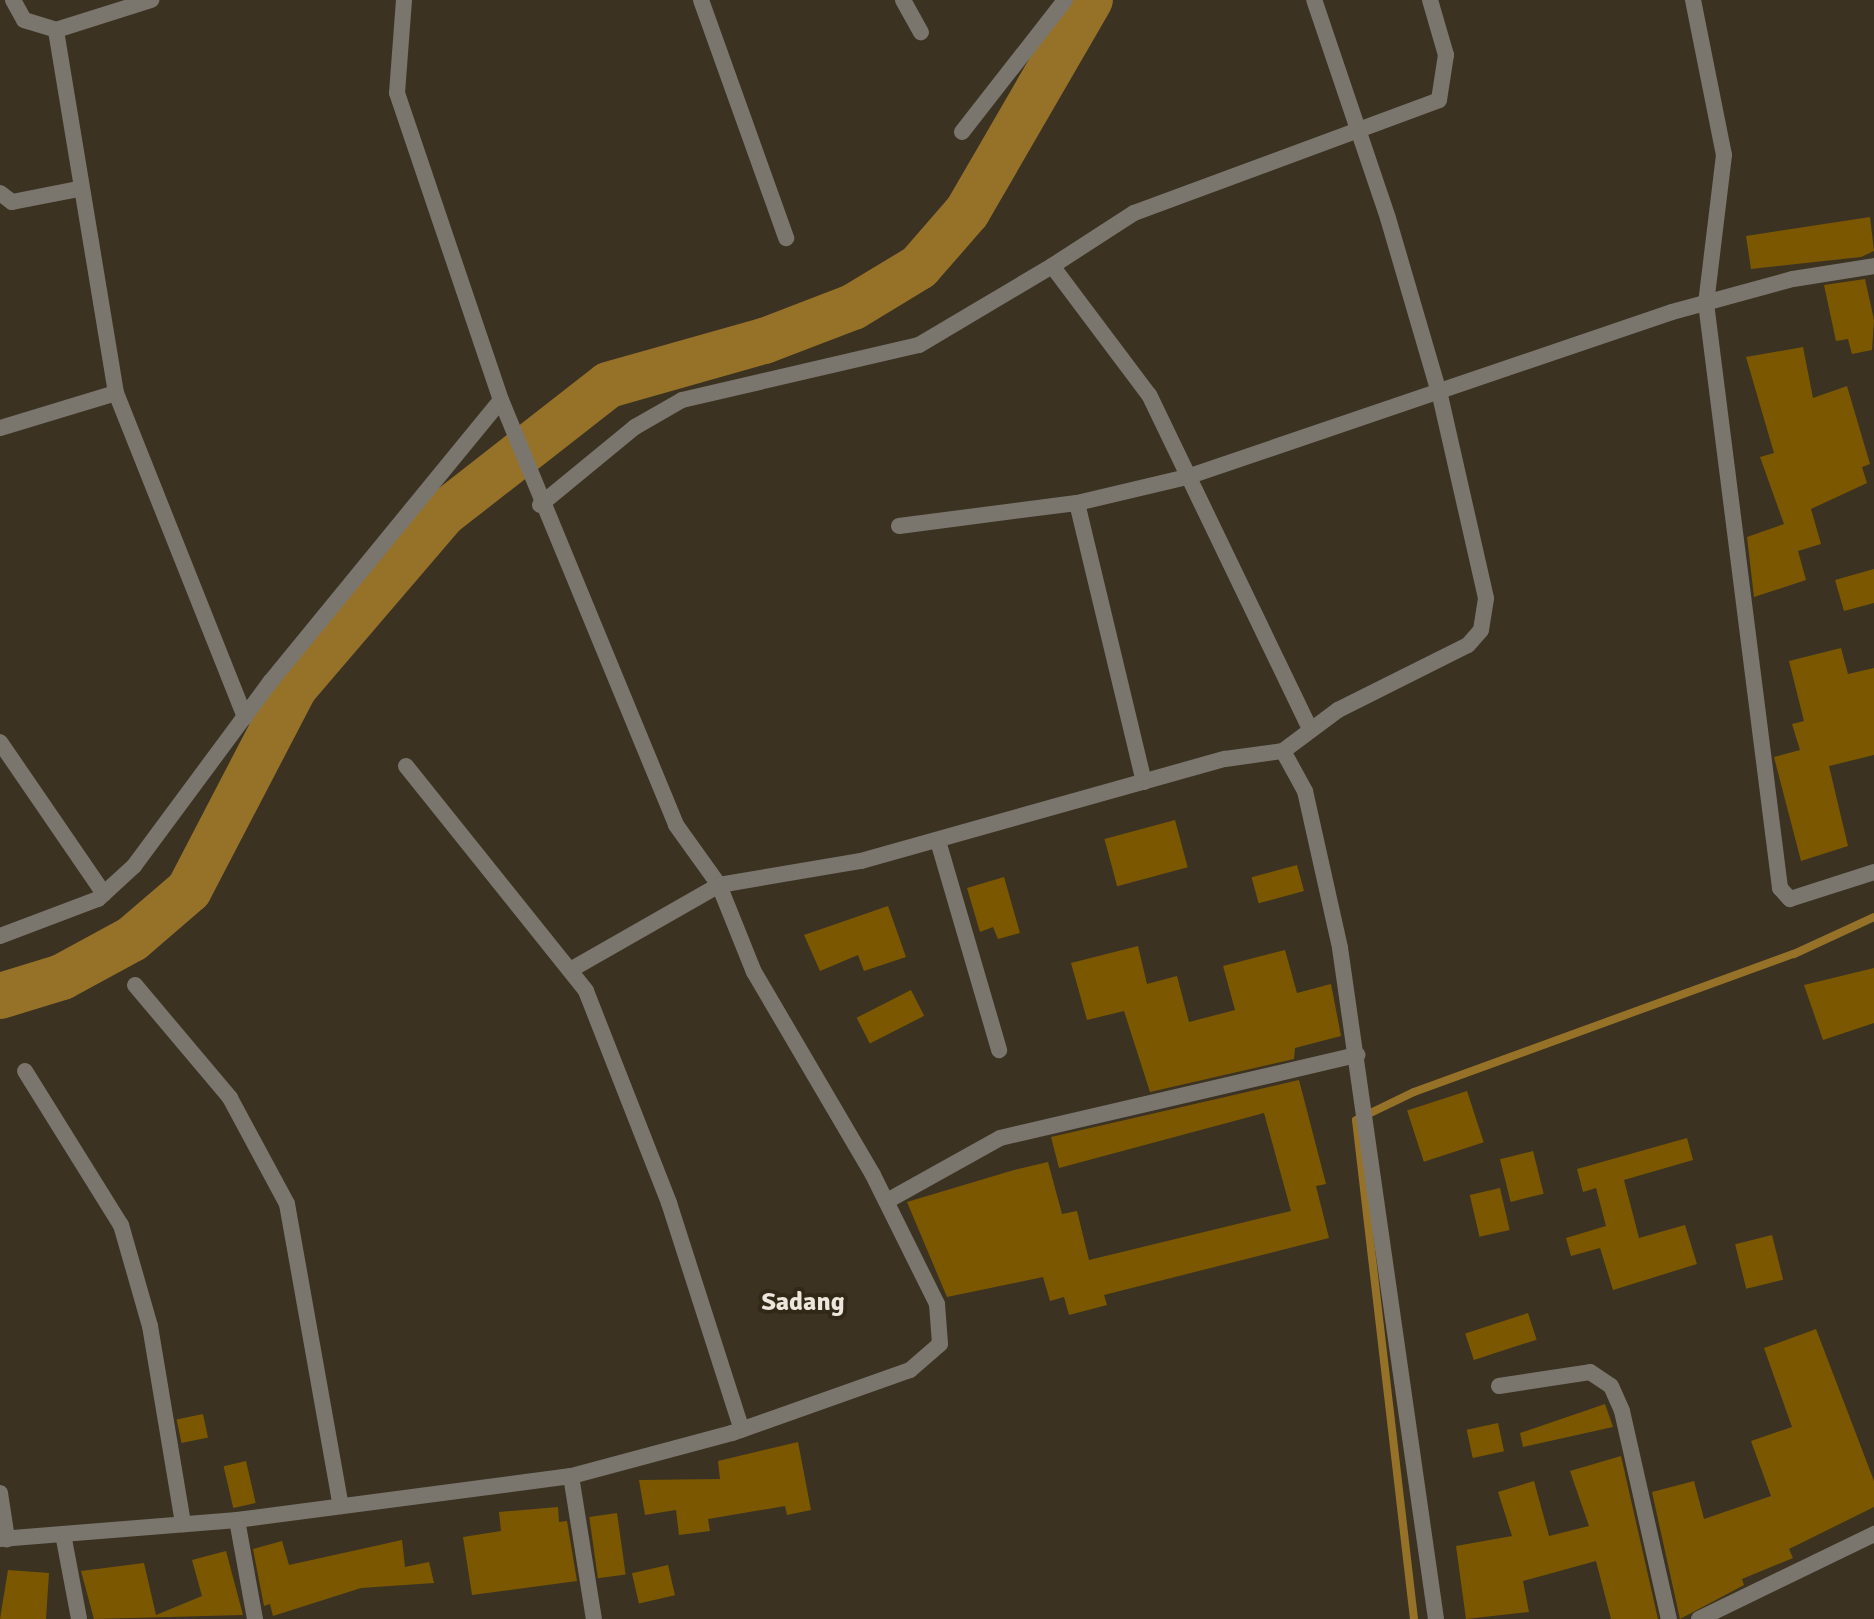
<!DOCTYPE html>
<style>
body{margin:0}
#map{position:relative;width:1874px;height:1619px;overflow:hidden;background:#3b3222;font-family:Signika,sans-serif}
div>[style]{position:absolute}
.stream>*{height:8px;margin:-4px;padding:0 4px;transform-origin:4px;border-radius:4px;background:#967229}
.river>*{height:46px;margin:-23px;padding:0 23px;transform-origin:23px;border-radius:23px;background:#967229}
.building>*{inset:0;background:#7b5800;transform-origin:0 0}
.street>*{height:16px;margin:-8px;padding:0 8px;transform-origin:8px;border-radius:8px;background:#7a766e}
span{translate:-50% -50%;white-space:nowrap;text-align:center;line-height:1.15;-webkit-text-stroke:8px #312818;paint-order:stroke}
.quarter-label{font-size:26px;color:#ece6dc;font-weight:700}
</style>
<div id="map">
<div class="stream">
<i style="left:1414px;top:1619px;width:502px;rotate:-96.63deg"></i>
<i style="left:1356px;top:1120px;width:64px;rotate:-25.8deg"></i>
<i style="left:1414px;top:1092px;width:404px;rotate:-20deg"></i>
<i style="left:1794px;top:954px;width:88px;rotate:-24.8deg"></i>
</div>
<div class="river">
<i style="left:0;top:996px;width:65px;rotate:-17deg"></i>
<i style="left:62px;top:977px;width:80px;rotate:-28.5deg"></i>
<i style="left:132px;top:939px;width:75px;rotate:-40.7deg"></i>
<i style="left:189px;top:890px;width:228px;rotate:-62.5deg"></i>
<i style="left:294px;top:688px;width:229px;rotate:-49.4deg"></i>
<i style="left:443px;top:514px;width:209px;rotate:-38deg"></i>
<i style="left:608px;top:385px;width:162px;rotate:-15.8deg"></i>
<i style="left:764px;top:341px;width:95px;rotate:-20.9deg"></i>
<i style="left:853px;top:307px;width:77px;rotate:-31.2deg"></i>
<i style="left:919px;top:267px;width:73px;rotate:-48.9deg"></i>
<i style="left:967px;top:212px;width:245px;rotate:-59.9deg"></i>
</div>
<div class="building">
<i style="clip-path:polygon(1870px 217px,1874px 251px,1861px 257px,1751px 269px,1746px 236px)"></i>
<i style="clip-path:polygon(1865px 279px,1874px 320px,1872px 350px,1852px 354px,1848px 339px,1836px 341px,1824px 285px)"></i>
<i style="clip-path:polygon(1803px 347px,1813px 398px,1847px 386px,1870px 464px,1862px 467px,1867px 483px,1811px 509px,1821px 544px,1798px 551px,1806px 580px,1754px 597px,1747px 537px,1784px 524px,1760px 457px,1774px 453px,1746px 357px)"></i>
<i style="clip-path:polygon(1874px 569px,1874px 603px,1844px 611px,1835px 580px)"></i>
<i style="clip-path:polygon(1841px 648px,1848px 674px,1874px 668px,1874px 755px,1829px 766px,1848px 846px,1801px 861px,1774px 757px,1800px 750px,1792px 724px,1804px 721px,1789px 661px)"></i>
<i style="left:1175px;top:820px;width:49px;height:73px;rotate:75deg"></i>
<i style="left:1297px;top:865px;width:27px;height:47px;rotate:75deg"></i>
<i style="clip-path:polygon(1004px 877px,1020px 933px,998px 939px,993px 927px,980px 932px,967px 888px)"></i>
<i style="clip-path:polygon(888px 906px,906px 957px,864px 971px,858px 955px,820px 971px,804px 935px)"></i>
<i style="clip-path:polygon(1138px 946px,1147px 984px,1177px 976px,1189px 1022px,1235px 1010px,1223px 966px,1285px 950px,1297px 993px,1331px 984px,1341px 1036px,1295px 1048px,1294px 1059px,1150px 1092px,1124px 1011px,1087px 1020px,1071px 963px)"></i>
<i style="clip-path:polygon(1874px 968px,1874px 1023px,1823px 1040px,1804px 985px)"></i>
<i style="left:911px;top:990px;width:29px;height:61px;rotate:63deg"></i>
<i style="clip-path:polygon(1299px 1080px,1326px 1184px,1316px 1186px,1329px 1238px,1104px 1295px,1107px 1305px,1069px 1315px,1064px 1297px,1050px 1301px,1043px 1277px,947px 1297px,907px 1202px,1014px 1170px,1048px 1162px,1062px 1214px,1077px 1211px,1089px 1260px,1291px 1211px,1264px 1113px,1059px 1168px,1051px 1137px)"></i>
<i style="left:1467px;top:1091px;width:54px;height:63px;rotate:72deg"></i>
<i style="clip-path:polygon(1687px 1138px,1693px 1160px,1624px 1180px,1639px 1238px,1685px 1225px,1697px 1264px,1613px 1290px,1600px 1248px,1571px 1256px,1566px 1238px,1606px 1226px,1596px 1188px,1583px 1192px,1577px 1169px)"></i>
<i style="left:1533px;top:1151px;width:44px;height:34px;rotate:76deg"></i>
<i style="left:1500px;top:1188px;width:43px;height:31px;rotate:77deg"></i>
<i style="left:1772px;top:1235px;width:46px;height:38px;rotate:76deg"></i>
<i style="left:1528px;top:1313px;width:28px;height:66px;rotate:72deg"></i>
<i style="clip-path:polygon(1816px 1329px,1874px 1481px,1874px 1507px,1789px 1549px,1793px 1558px,1742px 1579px,1744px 1585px,1680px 1619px,1652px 1492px,1694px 1481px,1704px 1519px,1771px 1496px,1751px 1441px,1792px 1427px,1764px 1348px)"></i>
<i style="clip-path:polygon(1605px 1404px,1613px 1427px,1523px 1447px,1520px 1433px)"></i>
<i style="left:203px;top:1414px;width:24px;height:27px;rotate:78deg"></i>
<i style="left:1498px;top:1423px;width:29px;height:32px;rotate:78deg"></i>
<i style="clip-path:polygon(798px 1442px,811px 1510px,787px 1515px,785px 1506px,708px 1519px,710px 1531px,679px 1535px,676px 1510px,645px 1515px,639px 1480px,720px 1479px,718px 1461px)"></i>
<i style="clip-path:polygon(1621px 1456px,1658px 1619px,1611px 1619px,1596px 1561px,1523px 1581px,1529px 1612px,1466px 1619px,1456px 1546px,1512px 1536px,1498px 1492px,1534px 1481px,1549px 1536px,1589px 1526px,1570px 1471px)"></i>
<i style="left:246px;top:1461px;width:43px;height:23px;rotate:77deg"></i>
<i style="clip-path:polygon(558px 1507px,559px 1522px,567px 1521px,577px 1581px,472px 1595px,463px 1537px,501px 1531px,499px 1512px)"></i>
<i style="left:617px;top:1513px;width:62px;height:28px;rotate:82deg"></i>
<i style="clip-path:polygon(402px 1540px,405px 1567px,429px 1562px,434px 1583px,361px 1588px,273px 1616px,270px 1604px,264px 1606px,253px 1549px,282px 1541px,289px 1565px)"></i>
<i style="clip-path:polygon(226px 1551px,243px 1615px,94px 1619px,81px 1571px,144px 1563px,156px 1615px,202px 1596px,192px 1560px)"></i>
<i style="left:668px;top:1565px;width:31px;height:37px;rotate:77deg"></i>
<i style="clip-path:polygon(8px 1570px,49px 1573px,46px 1619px,0 1619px)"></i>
</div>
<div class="street">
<i style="left:13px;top:0;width:23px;rotate:61deg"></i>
<i style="left:24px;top:20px;width:34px;rotate:17deg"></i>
<i style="left:404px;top:0;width:93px;rotate:94.3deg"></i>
<i style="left:397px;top:93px;width:324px;rotate:71.3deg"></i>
<i style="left:501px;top:400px;width:460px;rotate:67.6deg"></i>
<i style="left:676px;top:825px;width:74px;rotate:54.4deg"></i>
<i style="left:719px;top:885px;width:144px;rotate:-9.6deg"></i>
<i style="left:861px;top:861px;width:378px;rotate:-15.7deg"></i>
<i style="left:1225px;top:759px;width:59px;rotate:-7.9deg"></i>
<i style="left:1283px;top:751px;width:46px;rotate:61.2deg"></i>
<i style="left:1305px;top:791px;width:161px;rotate:77.4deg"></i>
<i style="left:1340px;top:948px;width:678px;rotate:81.86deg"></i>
<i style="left:701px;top:0;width:253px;rotate:70.3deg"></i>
<i style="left:903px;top:0;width:37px;rotate:61deg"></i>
<i style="left:1693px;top:0;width:158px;rotate:78.7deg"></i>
<i style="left:1724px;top:155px;width:149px;rotate:96.9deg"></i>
<i style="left:1706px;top:303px;width:590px;rotate:82.79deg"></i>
<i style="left:1780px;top:888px;width:15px;rotate:48deg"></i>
<i style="left:1790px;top:899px;width:88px;rotate:-17.8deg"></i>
<i style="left:962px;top:132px;width:167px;rotate:-52deg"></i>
<i style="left:0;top:193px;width:15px;rotate:37deg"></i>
<i style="left:12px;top:202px;width:67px;rotate:-11.1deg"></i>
<i style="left:116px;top:393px;width:349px;rotate:68.3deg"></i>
<i style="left:0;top:428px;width:121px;rotate:-16.8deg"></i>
<i style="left:116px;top:393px;width:368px;rotate:-99.4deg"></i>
<i style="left:56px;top:30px;width:100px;rotate:-17.5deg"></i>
<i style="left:1077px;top:503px;width:287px;rotate:76.5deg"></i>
<i style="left:540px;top:505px;width:123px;rotate:-39.4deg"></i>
<i style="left:635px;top:427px;width:54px;rotate:-29.9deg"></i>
<i style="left:682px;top:400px;width:243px;rotate:-13.1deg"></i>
<i style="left:919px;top:345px;width:155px;rotate:-30.7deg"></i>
<i style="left:899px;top:526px;width:179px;rotate:-7.4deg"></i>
<i style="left:1077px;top:503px;width:113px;rotate:-13.3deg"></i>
<i style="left:1187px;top:477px;width:512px;rotate:-18.79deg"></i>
<i style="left:1672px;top:312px;width:125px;rotate:-15.3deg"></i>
<i style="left:1793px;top:279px;width:82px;rotate:-9.1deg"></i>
<i style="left:1310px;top:729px;width:371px;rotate:-115.7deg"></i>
<i style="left:1149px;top:395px;width:161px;rotate:-126.9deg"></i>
<i style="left:1052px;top:266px;width:98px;rotate:-32.9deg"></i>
<i style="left:1134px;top:213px;width:325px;rotate:-20.3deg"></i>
<i style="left:1439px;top:100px;width:46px;rotate:-81.2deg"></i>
<i style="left:1446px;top:55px;width:57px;rotate:-106.2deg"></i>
<i style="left:0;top:742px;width:184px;rotate:55.6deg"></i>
<i style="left:1283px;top:751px;width:69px;rotate:-36.7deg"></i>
<i style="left:1338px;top:710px;width:145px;rotate:-26.6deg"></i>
<i style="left:1468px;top:645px;width:20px;rotate:-49deg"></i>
<i style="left:1481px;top:630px;width:32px;rotate:-81deg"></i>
<i style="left:1486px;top:598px;width:207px;rotate:-102.8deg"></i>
<i style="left:1440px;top:396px;width:185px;rotate:-106.3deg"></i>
<i style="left:1388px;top:218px;width:230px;rotate:-108.7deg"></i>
<i style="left:406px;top:766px;width:288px;rotate:51.3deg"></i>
<i style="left:586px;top:991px;width:228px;rotate:68.6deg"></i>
<i style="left:669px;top:1203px;width:238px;rotate:72.2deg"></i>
<i style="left:938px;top:841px;width:218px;rotate:73.7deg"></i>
<i style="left:0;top:936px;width:105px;rotate:-20.7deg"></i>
<i style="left:98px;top:899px;width:49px;rotate:-42.5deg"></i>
<i style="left:134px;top:866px;width:230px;rotate:-53.5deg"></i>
<i style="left:271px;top:681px;width:363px;rotate:-50.7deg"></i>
<i style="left:572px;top:969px;width:169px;rotate:-29.7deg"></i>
<i style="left:719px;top:885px;width:94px;rotate:68.1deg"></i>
<i style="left:754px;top:972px;width:235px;rotate:59.6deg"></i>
<i style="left:873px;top:1175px;width:144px;rotate:63.6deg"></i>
<i style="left:937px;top:1304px;width:40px;rotate:85.7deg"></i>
<i style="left:940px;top:1344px;width:40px;rotate:139deg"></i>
<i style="left:910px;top:1370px;width:189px;rotate:160.5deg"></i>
<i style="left:732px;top:1433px;width:167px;rotate:165deg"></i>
<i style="left:571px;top:1476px;width:145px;rotate:80.9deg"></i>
<i style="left:135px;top:985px;width:148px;rotate:49.9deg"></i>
<i style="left:230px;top:1098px;width:120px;rotate:61.7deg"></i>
<i style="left:287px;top:1204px;width:307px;rotate:79.9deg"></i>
<i style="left:25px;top:1071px;width:181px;rotate:58.1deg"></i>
<i style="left:121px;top:1225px;width:105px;rotate:74deg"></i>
<i style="left:150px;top:1326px;width:201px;rotate:80.5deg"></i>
<i style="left:887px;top:1201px;width:129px;rotate:-29.1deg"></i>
<i style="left:1000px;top:1138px;width:367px;rotate:-13.1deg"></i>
<i style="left:1499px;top:1386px;width:92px;rotate:-8.7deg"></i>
<i style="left:1590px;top:1372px;width:25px;rotate:34deg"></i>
<i style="left:1611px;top:1386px;width:27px;rotate:66deg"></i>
<i style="left:1622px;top:1411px;width:213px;rotate:77.3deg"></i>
<i style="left:0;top:1493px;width:47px;rotate:81.3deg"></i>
<i style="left:237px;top:1520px;width:337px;rotate:-7.5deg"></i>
<i style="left:63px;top:1534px;width:86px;rotate:79.3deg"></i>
<i style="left:0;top:1539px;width:238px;rotate:-4.6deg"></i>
<i style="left:237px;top:1520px;width:101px;rotate:79.7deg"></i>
<i style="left:1699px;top:1619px;width:195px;rotate:-25.9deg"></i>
</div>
<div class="quarter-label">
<span style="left:803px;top:1303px">Sadang</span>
</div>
</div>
